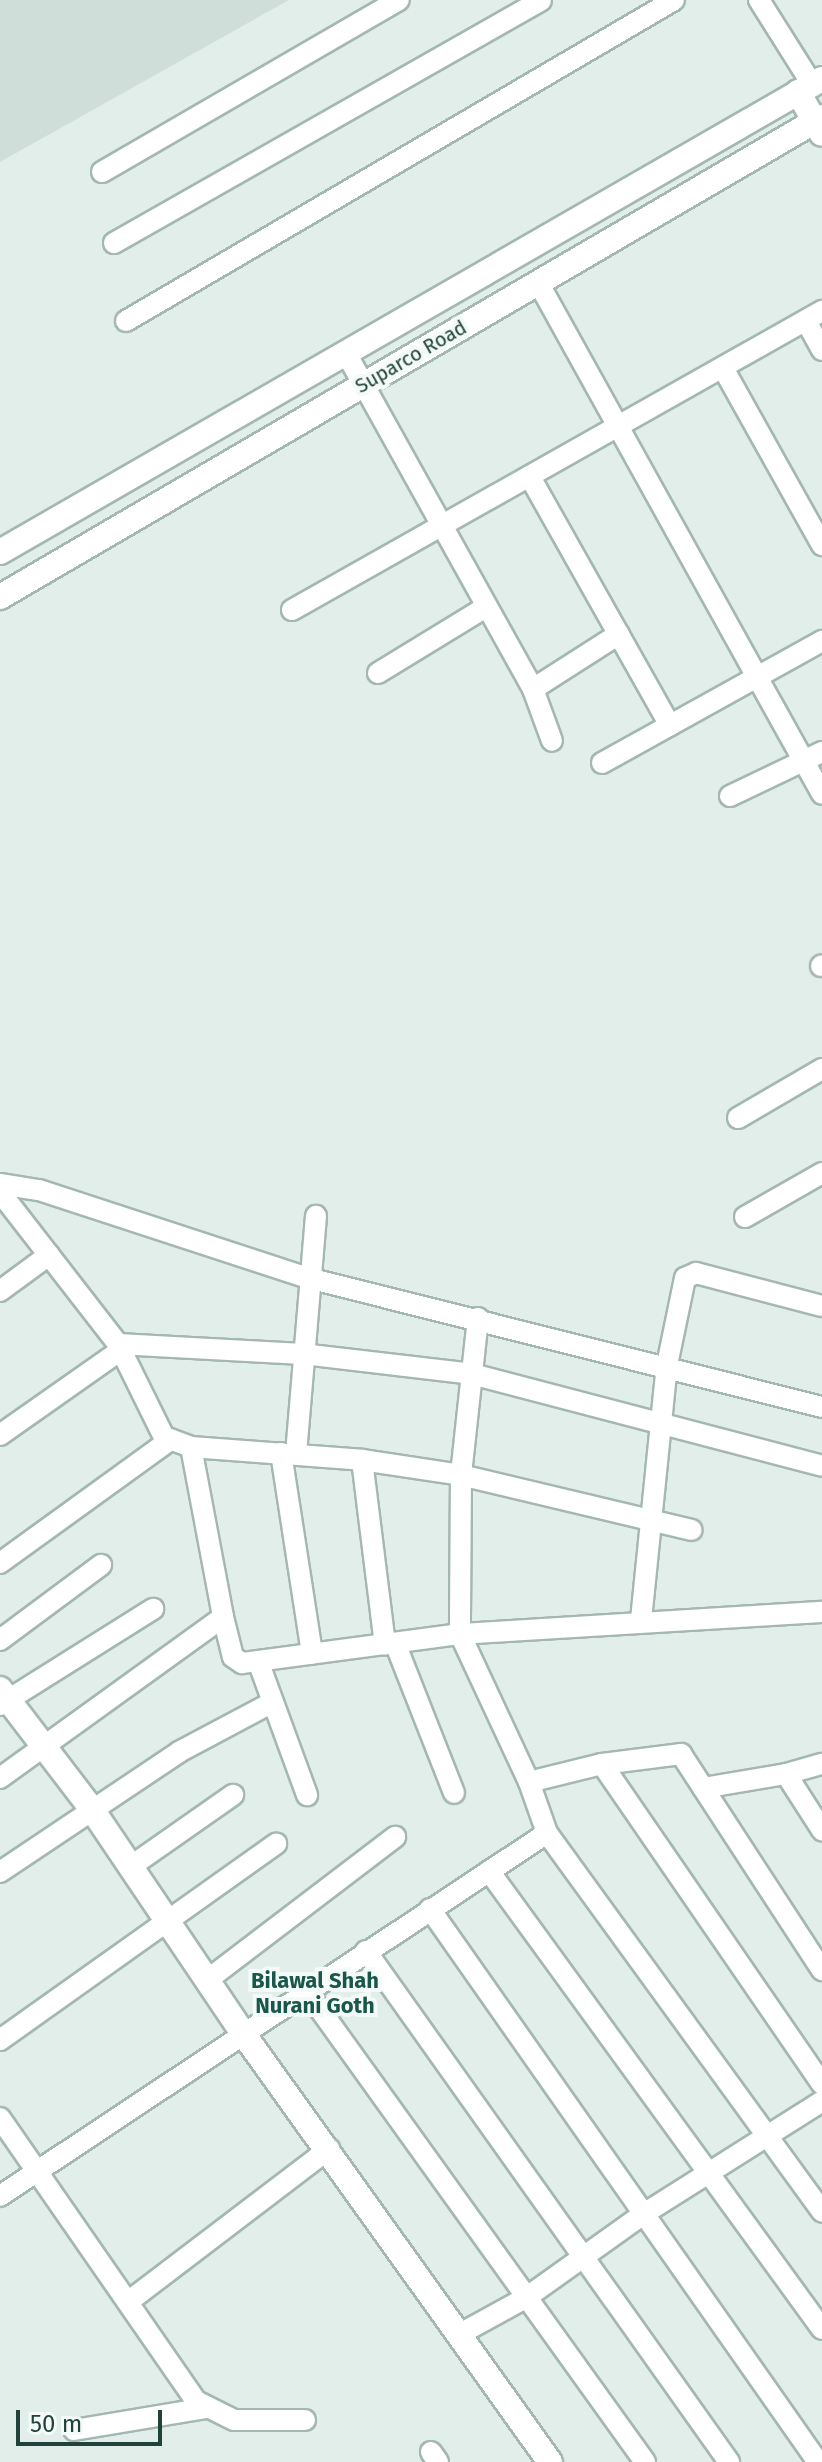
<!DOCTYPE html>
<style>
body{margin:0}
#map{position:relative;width:822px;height:2462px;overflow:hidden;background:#e2eee9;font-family:"Fira Sans",sans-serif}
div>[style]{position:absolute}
.built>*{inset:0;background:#d0ded9}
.roads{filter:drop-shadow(2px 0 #a4b7b1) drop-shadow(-2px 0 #a4b7b1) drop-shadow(0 2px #a4b7b1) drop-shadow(0 -2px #a4b7b1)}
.minor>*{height:20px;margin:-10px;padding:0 10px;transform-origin:10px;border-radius:10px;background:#fff}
.tertiary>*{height:24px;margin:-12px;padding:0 12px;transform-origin:12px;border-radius:12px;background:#fff}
.secondary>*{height:24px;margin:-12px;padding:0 12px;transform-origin:12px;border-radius:12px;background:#fff}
span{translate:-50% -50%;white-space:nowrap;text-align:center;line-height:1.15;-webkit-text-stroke:8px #f3faf7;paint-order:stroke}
.street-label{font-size:20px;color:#20423a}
.neighbourhood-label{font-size:22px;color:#19574b;font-weight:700}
.scale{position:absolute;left:16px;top:2410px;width:146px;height:36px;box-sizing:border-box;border:4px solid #20423a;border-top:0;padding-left:10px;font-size:24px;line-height:28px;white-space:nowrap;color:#20423a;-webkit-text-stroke:6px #f3faf7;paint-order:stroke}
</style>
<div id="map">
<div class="built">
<i style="clip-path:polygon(0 0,289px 0,0 162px)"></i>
</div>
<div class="roads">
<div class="minor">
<i style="left:759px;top:0;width:99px;rotate:57.8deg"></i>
<i style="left:102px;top:172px;width:343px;rotate:-30.1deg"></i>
<i style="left:114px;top:243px;width:491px;rotate:-29.6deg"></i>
<i style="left:539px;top:284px;width:583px;rotate:60.97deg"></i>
<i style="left:126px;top:321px;width:635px;rotate:-30.36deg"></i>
<i style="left:806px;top:321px;width:33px;rotate:61deg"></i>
<i style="left:346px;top:353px;width:385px;rotate:60.9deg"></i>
<i style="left:533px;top:689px;width:55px;rotate:69.9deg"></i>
<i style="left:723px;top:368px;width:203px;rotate:60.8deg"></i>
<i style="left:530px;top:477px;width:285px;rotate:60.6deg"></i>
<i style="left:292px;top:610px;width:609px;rotate:-29.43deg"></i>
<i style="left:378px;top:673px;width:127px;rotate:-31.4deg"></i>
<i style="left:533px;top:689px;width:102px;rotate:-32.6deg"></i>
<i style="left:602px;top:763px;width:252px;rotate:-29deg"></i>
<i style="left:730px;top:796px;width:102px;rotate:-25.6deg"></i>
<i style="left:821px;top:966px;width:1px;rotate:-45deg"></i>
<i style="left:738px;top:1118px;width:97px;rotate:-30.3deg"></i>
<i style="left:0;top:1184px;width:39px;rotate:9deg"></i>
<i style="left:39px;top:1190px;width:283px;rotate:18.1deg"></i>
<i style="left:308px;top:1278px;width:530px;rotate:14.09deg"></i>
<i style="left:0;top:1192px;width:192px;rotate:52.2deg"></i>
<i style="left:118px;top:1344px;width:104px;rotate:63.7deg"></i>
<i style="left:164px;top:1437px;width:29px;rotate:20deg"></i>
<i style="left:191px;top:1447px;width:171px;rotate:4.3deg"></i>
<i style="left:362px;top:1460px;width:100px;rotate:8.6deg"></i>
<i style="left:461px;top:1475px;width:237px;rotate:13.4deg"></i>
<i style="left:745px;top:1217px;width:89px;rotate:-29.7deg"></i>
<i style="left:0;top:1291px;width:61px;rotate:-36.3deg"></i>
<i style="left:478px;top:1318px;width:158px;rotate:96.2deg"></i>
<i style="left:461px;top:1475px;width:159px;rotate:90.4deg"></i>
<i style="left:460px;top:1634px;width:163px;rotate:65deg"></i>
<i style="left:529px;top:1782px;width:75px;rotate:-13.9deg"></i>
<i style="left:602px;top:1764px;width:80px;rotate:-7.2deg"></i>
<i style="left:681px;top:1754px;width:258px;rotate:56.9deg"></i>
<i style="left:118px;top:1344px;width:185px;rotate:3.1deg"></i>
<i style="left:303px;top:1354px;width:170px;rotate:6.7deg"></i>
<i style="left:472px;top:1374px;width:362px;rotate:14.7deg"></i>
<i style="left:0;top:1435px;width:148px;rotate:-35.1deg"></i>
<i style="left:191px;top:1447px;width:173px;rotate:79.3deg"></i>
<i style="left:223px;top:1617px;width:41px;rotate:76deg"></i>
<i style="left:233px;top:1657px;width:11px;rotate:34deg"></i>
<i style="left:242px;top:1663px;width:220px;rotate:-7.6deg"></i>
<i style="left:460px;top:1634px;width:363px;rotate:-3.5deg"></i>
<i style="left:281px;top:1453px;width:203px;rotate:81.2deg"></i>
<i style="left:296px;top:1454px;width:239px;rotate:-85.2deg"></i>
<i style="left:362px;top:1460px;width:186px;rotate:82.9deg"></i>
<i style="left:0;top:1563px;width:211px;rotate:-35.9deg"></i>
<i style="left:641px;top:1620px;width:256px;rotate:-84.2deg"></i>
<i style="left:667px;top:1365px;width:89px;rotate:-78.3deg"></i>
<i style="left:685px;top:1278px;width:12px;rotate:-24deg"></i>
<i style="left:696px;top:1273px;width:130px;rotate:14.7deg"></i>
<i style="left:0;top:1640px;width:126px;rotate:-36.6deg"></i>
<i style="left:395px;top:1643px;width:161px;rotate:68.5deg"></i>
<i style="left:258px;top:1661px;width:143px;rotate:69.9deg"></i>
<i style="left:0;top:1705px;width:181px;rotate:-32.1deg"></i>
<i style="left:602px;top:1764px;width:388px;rotate:55.5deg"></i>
<i style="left:786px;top:1774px;width:37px;rotate:-16deg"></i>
<i style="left:0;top:1778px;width:275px;rotate:-35.8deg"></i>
<i style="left:703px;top:1788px;width:84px;rotate:-9.6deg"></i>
<i style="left:786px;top:1774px;width:67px;rotate:57.3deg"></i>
<i style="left:547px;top:1833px;width:468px;rotate:54deg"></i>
<i style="left:130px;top:1867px;width:126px;rotate:-35deg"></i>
<i style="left:489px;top:1871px;width:566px;rotate:53.98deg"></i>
<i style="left:0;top:1872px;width:216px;rotate:-33.8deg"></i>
<i style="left:179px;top:1752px;width:106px;rotate:-28deg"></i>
<i style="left:430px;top:1909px;width:676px;rotate:54.95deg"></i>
<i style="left:366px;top:1951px;width:627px;rotate:54.61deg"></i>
<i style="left:206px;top:1981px;width:238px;rotate:-37.3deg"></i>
<i style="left:306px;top:1990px;width:581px;rotate:54.31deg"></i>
<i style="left:0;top:2040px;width:339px;rotate:-35.4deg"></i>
<i style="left:0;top:2118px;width:344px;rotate:55.3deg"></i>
<i style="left:196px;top:2401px;width:42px;rotate:26.6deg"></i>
<i style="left:234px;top:2420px;width:71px"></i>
<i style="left:0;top:2196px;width:656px;rotate:-33.57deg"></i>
<i style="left:547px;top:1833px;width:54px;rotate:-109.4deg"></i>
<i style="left:128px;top:2302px;width:253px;rotate:-37.3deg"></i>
<i style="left:458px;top:2335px;width:79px;rotate:-28.8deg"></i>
<i style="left:527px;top:2297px;width:141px;rotate:-35.5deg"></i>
<i style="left:642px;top:2215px;width:213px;rotate:-32.3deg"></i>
<i style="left:74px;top:2430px;width:133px;rotate:-9.5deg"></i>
<i style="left:431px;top:2452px;width:12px;rotate:55deg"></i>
</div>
<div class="tertiary">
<i style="left:798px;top:92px;width:48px;rotate:60.3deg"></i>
<i style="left:0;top:1689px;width:150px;rotate:52.6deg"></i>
<i style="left:91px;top:1808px;width:270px;rotate:56deg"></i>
<i style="left:242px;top:2032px;width:529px;rotate:54.39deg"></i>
</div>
<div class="secondary">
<i style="left:0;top:552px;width:948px;rotate:-29.92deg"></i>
<i style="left:0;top:597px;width:952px;rotate:-30.28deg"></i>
</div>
</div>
<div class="street-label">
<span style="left:411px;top:357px;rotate:-30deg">Suparco Road</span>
</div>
<div class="neighbourhood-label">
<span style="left:315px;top:1993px">Bilawal Shah<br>Nurani Goth</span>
</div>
<div class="scale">50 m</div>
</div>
